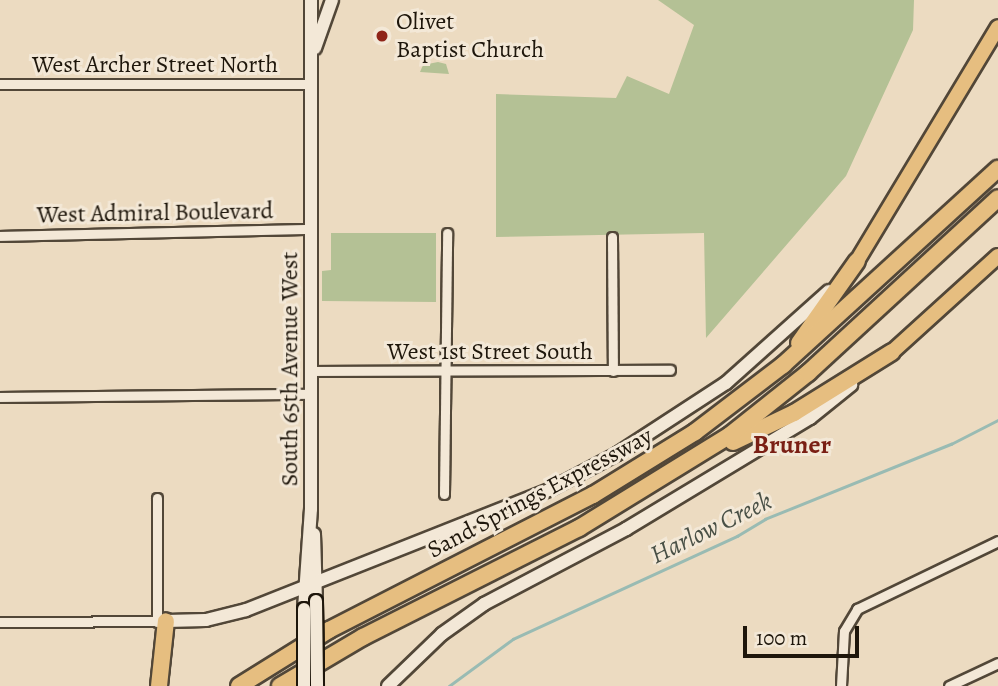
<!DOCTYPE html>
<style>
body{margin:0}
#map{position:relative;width:998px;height:686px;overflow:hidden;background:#ecdbc1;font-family:Alegreya,serif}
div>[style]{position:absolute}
.green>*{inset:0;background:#b4c195}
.stream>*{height:2.5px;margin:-1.25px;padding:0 1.25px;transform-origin:1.25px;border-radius:1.25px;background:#99bbb3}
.roads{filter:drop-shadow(2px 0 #524738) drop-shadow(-2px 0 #524738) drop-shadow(0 2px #524738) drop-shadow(0 -2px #524738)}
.street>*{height:9px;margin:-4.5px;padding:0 4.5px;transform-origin:4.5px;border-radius:4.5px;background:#f3e8d7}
.secondary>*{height:12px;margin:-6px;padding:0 6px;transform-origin:6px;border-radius:6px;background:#f3e8d7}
.primary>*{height:14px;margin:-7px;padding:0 7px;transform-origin:7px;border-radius:7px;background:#e6be80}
.highway>*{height:16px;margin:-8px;padding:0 8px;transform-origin:8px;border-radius:8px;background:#e6be80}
.bridges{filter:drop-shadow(2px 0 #1e160b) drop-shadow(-2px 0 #1e160b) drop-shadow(0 2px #1e160b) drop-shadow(0 -2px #1e160b)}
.secondary-bridge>*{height:12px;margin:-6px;padding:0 6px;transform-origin:6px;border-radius:6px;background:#f3e8d7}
.dots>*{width:19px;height:19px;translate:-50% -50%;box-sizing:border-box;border:4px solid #f3e8d7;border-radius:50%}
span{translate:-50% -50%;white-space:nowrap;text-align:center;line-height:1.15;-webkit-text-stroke:6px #f3e8d7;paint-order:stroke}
.poi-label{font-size:24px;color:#1e160b}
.left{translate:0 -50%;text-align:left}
.street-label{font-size:24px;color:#1e160b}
.neighbourhood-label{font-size:26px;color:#7a1f14;font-weight:700}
.water-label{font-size:26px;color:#495046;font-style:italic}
.scale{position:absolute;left:743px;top:626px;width:116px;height:32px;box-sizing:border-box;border:4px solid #1e160b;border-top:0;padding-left:9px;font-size:21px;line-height:24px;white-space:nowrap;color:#1e160b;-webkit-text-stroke:5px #f3e8d7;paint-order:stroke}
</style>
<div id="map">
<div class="green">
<i style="clip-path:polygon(658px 0,914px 0,913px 30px,846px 176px,706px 338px,704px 233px,496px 237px,496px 94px,616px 98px,627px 76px,669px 94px,694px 25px)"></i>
<i style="clip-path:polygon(438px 62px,446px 64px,449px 74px,420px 72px,423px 65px)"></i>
<i style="clip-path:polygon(331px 233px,436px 233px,436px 302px,322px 301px,322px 271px,331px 270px)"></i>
</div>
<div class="stream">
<i style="left:449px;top:686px;width:79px;rotate:-36.3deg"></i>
<i style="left:513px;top:639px;width:247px;rotate:-24.7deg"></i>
<i style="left:737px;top:536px;width:33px;rotate:-31deg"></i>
<i style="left:765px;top:519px;width:201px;rotate:-22deg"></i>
<i style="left:951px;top:444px;width:53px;rotate:-27.1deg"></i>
</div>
<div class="roads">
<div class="street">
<i style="left:0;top:84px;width:311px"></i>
<i style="left:0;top:236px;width:311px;rotate:-1.3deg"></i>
<i style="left:612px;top:237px;width:134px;rotate:89.6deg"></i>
<i style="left:310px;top:371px;width:360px;rotate:-0.2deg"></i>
<i style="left:0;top:397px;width:310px;rotate:-0.6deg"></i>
<i style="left:444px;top:494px;width:261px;rotate:-89.3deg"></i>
<i style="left:0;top:622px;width:166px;rotate:-0.3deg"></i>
<i style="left:157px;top:622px;width:124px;rotate:-90deg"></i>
<i style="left:841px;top:686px;width:55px;rotate:-86.9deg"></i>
<i style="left:844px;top:631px;width:26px;rotate:-59deg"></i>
<i style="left:857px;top:609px;width:157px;rotate:-25.7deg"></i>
<i style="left:949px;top:686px;width:54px;rotate:-25.1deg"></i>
</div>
<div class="secondary">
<i style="left:315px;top:48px;width:51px;rotate:-70.5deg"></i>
<i style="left:314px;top:534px;width:67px;rotate:88.3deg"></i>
<i style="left:304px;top:609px;width:100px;rotate:-86deg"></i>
<i style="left:311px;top:509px;width:509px;rotate:-90deg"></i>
<i style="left:166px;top:621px;width:40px;rotate:-1.4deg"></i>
<i style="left:206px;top:620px;width:41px;rotate:-14deg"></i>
<i style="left:246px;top:610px;width:326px;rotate:-21.6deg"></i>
<i style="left:549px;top:490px;width:77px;rotate:-27.9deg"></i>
<i style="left:617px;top:454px;width:130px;rotate:-33.1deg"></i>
<i style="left:726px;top:383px;width:138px;rotate:-41.8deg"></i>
<i style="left:388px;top:686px;width:75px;rotate:-43.9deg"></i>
<i style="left:442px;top:634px;width:52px;rotate:-35.5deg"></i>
<i style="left:484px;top:604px;width:161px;rotate:-27.8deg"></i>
<i style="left:626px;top:529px;width:215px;rotate:-31.1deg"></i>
<i style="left:810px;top:418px;width:53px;rotate:-38.8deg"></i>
</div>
<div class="primary">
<i style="left:857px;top:261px;width:273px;rotate:-58.9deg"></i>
<i style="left:892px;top:352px;width:143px;rotate:-42.2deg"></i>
</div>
<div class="highway">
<i style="left:799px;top:343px;width:100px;rotate:-54.7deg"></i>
<i style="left:733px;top:442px;width:68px;rotate:-25.4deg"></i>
<i style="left:794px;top:413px;width:115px;rotate:-31.9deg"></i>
<i style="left:159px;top:686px;width:65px;rotate:-83.9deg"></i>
<i style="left:239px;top:686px;width:106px;rotate:-31.9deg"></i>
<i style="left:329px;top:630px;width:297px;rotate:-27.1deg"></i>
<i style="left:593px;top:495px;width:120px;rotate:-31.7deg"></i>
<i style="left:695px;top:432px;width:111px;rotate:-37.3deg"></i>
<i style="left:783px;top:365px;width:291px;rotate:-42.4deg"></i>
<i style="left:280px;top:686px;width:96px;rotate:-30.6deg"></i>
<i style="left:363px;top:637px;width:242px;rotate:-26.8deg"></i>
<i style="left:579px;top:528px;width:177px;rotate:-31.6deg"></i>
<i style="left:730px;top:435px;width:100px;rotate:-38.5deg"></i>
<i style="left:808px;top:373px;width:258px;rotate:-42.6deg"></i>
</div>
</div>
<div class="bridges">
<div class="secondary-bridge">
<i style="left:316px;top:601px;width:85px;rotate:89.3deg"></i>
<i style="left:304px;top:609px;width:77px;rotate:90deg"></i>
</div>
</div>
<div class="dots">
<i style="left:382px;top:36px;background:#8f2418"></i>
</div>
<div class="poi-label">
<span class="left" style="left:396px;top:36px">Olivet<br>Baptist Church</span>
</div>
<div class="street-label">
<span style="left:155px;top:65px">West Archer Street North</span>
<span style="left:155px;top:213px;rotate:-1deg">West Admiral Boulevard</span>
<span style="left:490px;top:352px">West 1st Street South</span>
<span style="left:290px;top:369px;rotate:-90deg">South 65th Avenue West</span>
<span style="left:540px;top:493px;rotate:-28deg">Sand Springs Expressway</span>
</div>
<div class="neighbourhood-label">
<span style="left:792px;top:445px">Bruner</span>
</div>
<div class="water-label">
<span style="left:711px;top:528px;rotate:-26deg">Harlow Creek</span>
</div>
<div class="scale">100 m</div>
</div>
